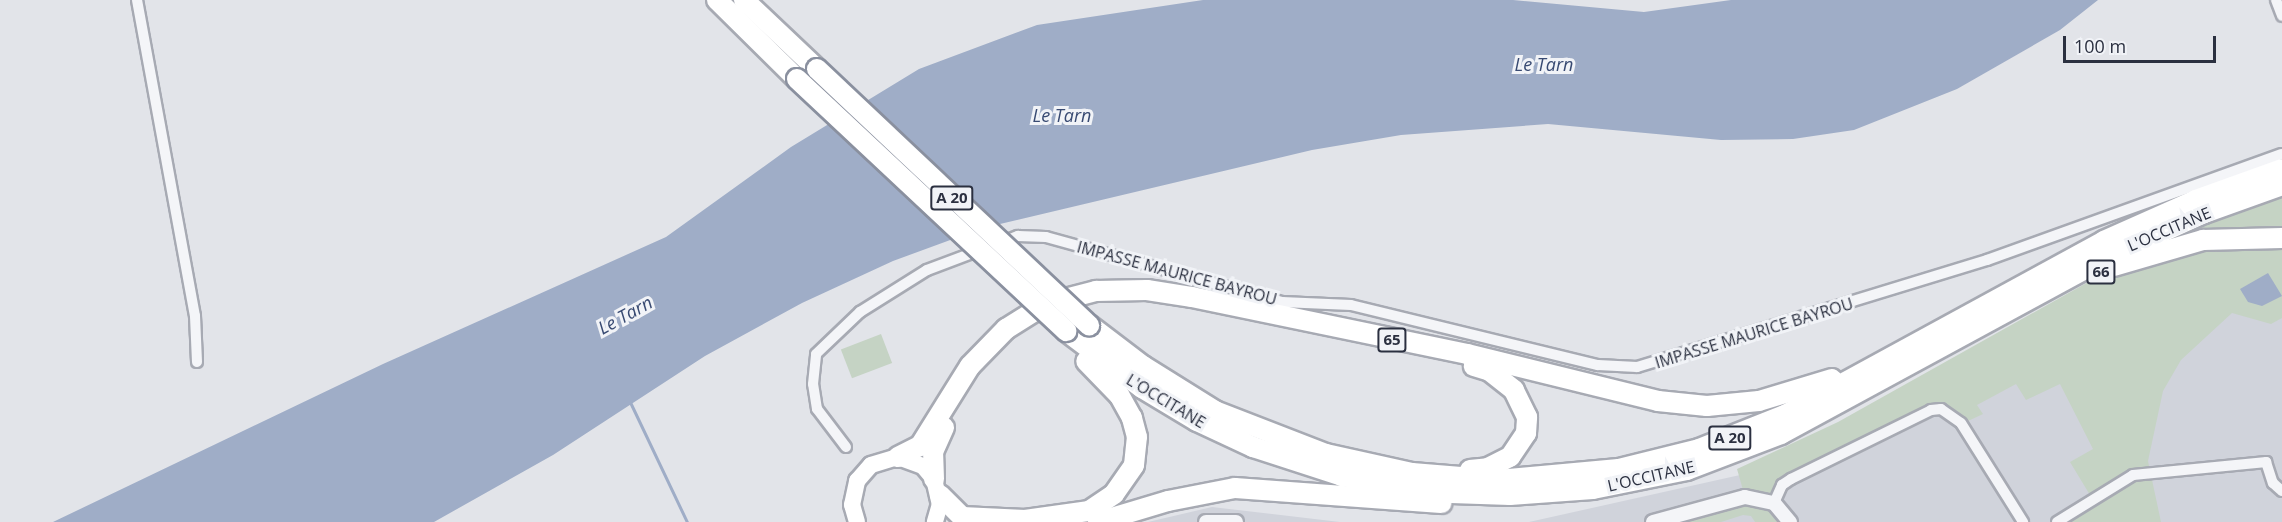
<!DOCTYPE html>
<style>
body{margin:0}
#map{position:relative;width:2282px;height:522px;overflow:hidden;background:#e2e4e9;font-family:"Open Sans",sans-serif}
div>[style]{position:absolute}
.built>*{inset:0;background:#d0d3db}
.green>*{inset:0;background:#c5d3c4;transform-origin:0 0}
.water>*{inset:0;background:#9fadc7}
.stream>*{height:3px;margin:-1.5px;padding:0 1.5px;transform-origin:1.5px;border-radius:1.5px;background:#9fadc7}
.roads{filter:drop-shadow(2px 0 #a7aab3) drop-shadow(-2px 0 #a7aab3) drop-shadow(0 2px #a7aab3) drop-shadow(0 -2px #a7aab3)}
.minor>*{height:10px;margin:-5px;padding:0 5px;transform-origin:5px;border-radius:5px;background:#f4f5f8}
.tertiary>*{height:14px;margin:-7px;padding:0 7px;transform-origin:7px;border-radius:7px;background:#f4f5f8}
.primary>*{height:16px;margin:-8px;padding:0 8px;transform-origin:8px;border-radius:8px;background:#fff}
.motorway>*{height:20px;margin:-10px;padding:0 10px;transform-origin:10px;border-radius:10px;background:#fff}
.bridges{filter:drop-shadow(2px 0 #8a909f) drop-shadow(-2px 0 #8a909f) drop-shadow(0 2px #8a909f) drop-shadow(0 -2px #8a909f)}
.motorway-bridge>*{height:20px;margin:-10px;padding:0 10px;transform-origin:10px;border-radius:10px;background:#fff}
span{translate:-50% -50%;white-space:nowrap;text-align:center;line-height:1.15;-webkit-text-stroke:6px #f1f3f7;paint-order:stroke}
.shield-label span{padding:2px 4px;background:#f1f3f7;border:2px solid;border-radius:4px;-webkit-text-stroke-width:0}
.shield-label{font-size:15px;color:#2b3040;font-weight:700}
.street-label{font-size:16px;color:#2b3040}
.water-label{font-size:18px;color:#384a72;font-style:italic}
.scale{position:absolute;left:2063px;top:36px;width:153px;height:27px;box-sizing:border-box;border:3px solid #2b3040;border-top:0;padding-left:8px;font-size:18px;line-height:21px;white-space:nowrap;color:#2b3040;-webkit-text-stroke:4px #f1f3f7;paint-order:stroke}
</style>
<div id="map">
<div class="built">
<i style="clip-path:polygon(2282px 253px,2282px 522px,1529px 522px,1758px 471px)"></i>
<i style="clip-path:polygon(1212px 507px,1340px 522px,1148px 522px)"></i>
</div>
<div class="green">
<i style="clip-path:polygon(2282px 196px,2282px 318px,2271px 324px,2232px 313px,2181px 360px,2163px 391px,2148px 461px,2161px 522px,2057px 522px,2093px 500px,2070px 462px,2093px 449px,2060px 384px,2026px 400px,2016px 384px,1977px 405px,1983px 414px,1968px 421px,1942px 409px,1791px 479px,1774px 503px,1745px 497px,1737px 469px,1838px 422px,2158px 243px)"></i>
<i style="left:881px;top:334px;width:31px;height:43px;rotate:69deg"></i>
<i style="clip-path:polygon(1752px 504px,1764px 505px,1784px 522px,1755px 522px,1751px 516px,1743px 515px,1721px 522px,1686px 522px)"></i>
</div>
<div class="water">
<i style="clip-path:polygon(1203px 0,1513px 0,1644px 12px,1731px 0,2098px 0,2060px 30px,1957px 89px,1854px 130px,1793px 139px,1721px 140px,1548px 124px,1401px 135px,1312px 150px,983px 228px,893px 261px,802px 303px,705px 356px,553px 455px,434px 522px,53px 522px,383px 364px,666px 237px,791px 147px,919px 69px,1037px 25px)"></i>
<i style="clip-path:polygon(2268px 273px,2282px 296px,2262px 306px,2248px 302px,2240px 289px)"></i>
</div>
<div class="stream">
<i style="left:630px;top:402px;width:133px;rotate:64.6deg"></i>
</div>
<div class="roads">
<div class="minor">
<i style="left:137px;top:0;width:321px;rotate:79.6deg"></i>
<i style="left:195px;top:316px;width:46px;rotate:87.5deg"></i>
<i style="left:2276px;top:0;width:17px;rotate:69deg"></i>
<i style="left:998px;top:244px;width:22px;rotate:-22deg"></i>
<i style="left:1018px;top:236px;width:28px;rotate:2deg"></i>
<i style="left:1046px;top:237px;width:245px;rotate:15.4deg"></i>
<i style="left:1282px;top:302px;width:69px;rotate:2.5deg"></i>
<i style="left:1351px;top:305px;width:254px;rotate:13.7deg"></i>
<i style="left:1598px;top:365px;width:39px;rotate:3deg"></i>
<i style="left:1637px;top:367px;width:366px;rotate:-17deg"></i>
<i style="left:1987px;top:260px;width:313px;rotate:-19.8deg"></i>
<i style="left:846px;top:447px;width:48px;rotate:-127.3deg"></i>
<i style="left:817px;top:409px;width:25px;rotate:-99deg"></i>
<i style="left:813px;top:384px;width:30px;rotate:-84deg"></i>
<i style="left:816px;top:354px;width:61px;rotate:-43.7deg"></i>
<i style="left:860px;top:312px;width:79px;rotate:-32.1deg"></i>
<i style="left:927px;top:270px;width:60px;rotate:-20.6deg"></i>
<i style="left:1774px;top:503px;width:20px;rotate:-66deg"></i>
<i style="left:1782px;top:485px;width:11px;rotate:-34deg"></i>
<i style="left:1791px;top:479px;width:156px;rotate:-26.2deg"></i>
<i style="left:1931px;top:410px;width:10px;rotate:-6deg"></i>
<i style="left:1941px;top:409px;width:24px;rotate:35deg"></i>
<i style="left:1961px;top:423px;width:117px;rotate:57.9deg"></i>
<i style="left:2057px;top:522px;width:89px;rotate:-31.7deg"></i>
<i style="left:2133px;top:475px;width:134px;rotate:-5.6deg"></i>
<i style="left:2266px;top:462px;width:22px;rotate:72deg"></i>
<i style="left:2273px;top:483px;width:12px;rotate:42deg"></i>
</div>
<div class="tertiary">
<i style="left:1206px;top:522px;width:30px"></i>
<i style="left:1653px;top:522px;width:95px;rotate:-15.2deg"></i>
<i style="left:1745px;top:497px;width:30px;rotate:12deg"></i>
<i style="left:1774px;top:503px;width:25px;rotate:50deg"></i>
</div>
<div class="primary">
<i style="left:857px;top:522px;width:18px;rotate:-106deg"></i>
<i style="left:852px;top:505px;width:25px;rotate:-78deg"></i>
<i style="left:857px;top:481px;width:21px;rotate:-49deg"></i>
<i style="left:871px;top:465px;width:28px;rotate:-17deg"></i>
<i style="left:898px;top:457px;width:27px;rotate:20deg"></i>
<i style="left:923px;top:466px;width:17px;rotate:50deg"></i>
<i style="left:934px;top:479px;width:26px;rotate:77deg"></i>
<i style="left:940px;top:504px;width:19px;rotate:106deg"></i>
</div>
<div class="motorway">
<i style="left:717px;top:0;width:112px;rotate:44.6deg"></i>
<i style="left:744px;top:0;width:100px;rotate:43.4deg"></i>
<i style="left:2114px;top:266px;width:93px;rotate:-16.3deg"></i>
<i style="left:2203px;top:240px;width:79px;rotate:-1.5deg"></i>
<i style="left:1089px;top:325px;width:68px;rotate:37.2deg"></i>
<i style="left:1143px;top:366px;width:85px;rotate:32deg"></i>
<i style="left:1215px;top:411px;width:119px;rotate:21.2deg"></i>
<i style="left:1326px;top:454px;width:88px;rotate:12.5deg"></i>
<i style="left:1412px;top:473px;width:86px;rotate:4.7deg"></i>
<i style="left:1498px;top:480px;width:121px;rotate:-5.2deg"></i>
<i style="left:1619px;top:469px;width:82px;rotate:-14deg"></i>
<i style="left:1699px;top:449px;width:92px;rotate:-21.6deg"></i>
<i style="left:1785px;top:415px;width:363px;rotate:-28.6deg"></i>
<i style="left:2104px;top:241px;width:101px;rotate:-24deg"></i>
<i style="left:2196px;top:200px;width:91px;rotate:-19.8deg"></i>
<i style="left:1066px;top:331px;width:95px;rotate:36.9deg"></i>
<i style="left:1142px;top:388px;width:64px;rotate:31deg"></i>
<i style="left:1197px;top:421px;width:62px;rotate:24.9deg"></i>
<i style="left:1253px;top:447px;width:94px;rotate:18deg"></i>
<i style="left:1342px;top:476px;width:110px;rotate:8.9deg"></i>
<i style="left:1451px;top:493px;width:59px;rotate:1.9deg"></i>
<i style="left:1510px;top:495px;width:83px;rotate:-4.1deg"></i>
<i style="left:1593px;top:489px;width:96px;rotate:-11.4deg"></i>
<i style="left:1687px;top:470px;width:101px;rotate:-21deg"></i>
<i style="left:1781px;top:434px;width:366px;rotate:-28.5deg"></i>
<i style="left:2103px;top:259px;width:111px;rotate:-24.5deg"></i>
<i style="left:2204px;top:213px;width:83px;rotate:-19.7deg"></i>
<i style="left:898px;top:457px;width:25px;rotate:-27deg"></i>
<i style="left:920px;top:446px;width:94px;rotate:-58deg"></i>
<i style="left:970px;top:366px;width:52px;rotate:-45.8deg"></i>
<i style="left:1006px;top:329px;width:47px;rotate:-32deg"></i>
<i style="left:1046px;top:304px;width:52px;rotate:-14.6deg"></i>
<i style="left:1096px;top:291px;width:51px;rotate:-1.1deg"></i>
<i style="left:1147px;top:290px;width:46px;rotate:8.8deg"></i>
<i style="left:1192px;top:297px;width:281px;rotate:11.7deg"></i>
<i style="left:1467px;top:354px;width:197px;rotate:13.8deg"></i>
<i style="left:1658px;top:401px;width:49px;rotate:5.8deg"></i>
<i style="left:1707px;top:406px;width:52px;rotate:-5.5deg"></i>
<i style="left:1759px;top:401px;width:76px;rotate:-16.8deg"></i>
<i style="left:1470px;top:470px;width:18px;rotate:-6deg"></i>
<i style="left:1488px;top:468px;width:25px;rotate:-27deg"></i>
<i style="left:1510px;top:457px;width:29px;rotate:-56deg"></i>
<i style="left:1526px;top:433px;width:16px;rotate:-86deg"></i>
<i style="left:1527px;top:417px;width:30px;rotate:-116deg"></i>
<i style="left:1514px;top:390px;width:31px;rotate:-142deg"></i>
<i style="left:1490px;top:371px;width:17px;rotate:-163deg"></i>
<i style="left:934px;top:479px;width:27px;rotate:-92deg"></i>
<i style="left:933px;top:452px;width:27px;rotate:-66deg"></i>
<i style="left:940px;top:495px;width:31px;rotate:45deg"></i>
<i style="left:962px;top:517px;width:63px;rotate:2.7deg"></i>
<i style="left:1025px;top:520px;width:65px;rotate:-8deg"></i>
<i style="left:1089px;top:511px;width:30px;rotate:-34deg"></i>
<i style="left:1114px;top:494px;width:35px;rotate:-55deg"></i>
<i style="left:1134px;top:465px;width:28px;rotate:-84deg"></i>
<i style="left:1137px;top:437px;width:20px;rotate:-105deg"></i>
<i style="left:1132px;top:418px;width:26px;rotate:-119deg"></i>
<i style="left:1119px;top:395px;width:47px;rotate:-134.1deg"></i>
<i style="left:1098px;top:522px;width:73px;rotate:-16.7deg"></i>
<i style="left:1168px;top:501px;width:68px;rotate:-11deg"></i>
<i style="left:1235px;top:488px;width:207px;rotate:4.2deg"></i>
</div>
</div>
<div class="bridges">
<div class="motorway-bridge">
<i style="left:817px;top:69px;width:374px;rotate:43.3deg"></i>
<i style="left:797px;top:79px;width:369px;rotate:43.1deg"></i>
</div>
</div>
<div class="shield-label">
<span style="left:952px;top:198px">A 20</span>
<span style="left:2101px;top:272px">66</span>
<span style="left:1392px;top:340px">65</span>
<span style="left:1730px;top:438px">A 20</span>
</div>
<div class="street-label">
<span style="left:2169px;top:229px;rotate:-23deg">L'OCCITANE</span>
<span style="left:1177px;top:273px;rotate:15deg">IMPASSE MAURICE BAYROU</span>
<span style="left:1754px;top:333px;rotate:-17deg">IMPASSE MAURICE BAYROU</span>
<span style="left:1166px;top:401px;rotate:31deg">L'OCCITANE</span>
<span style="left:1651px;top:476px;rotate:-13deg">L'OCCITANE</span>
</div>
<div class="water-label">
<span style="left:1544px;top:64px">Le Tarn</span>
<span style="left:1062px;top:115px">Le Tarn</span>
<span style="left:625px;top:315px;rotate:-29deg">Le Tarn</span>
</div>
<div class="scale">100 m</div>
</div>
